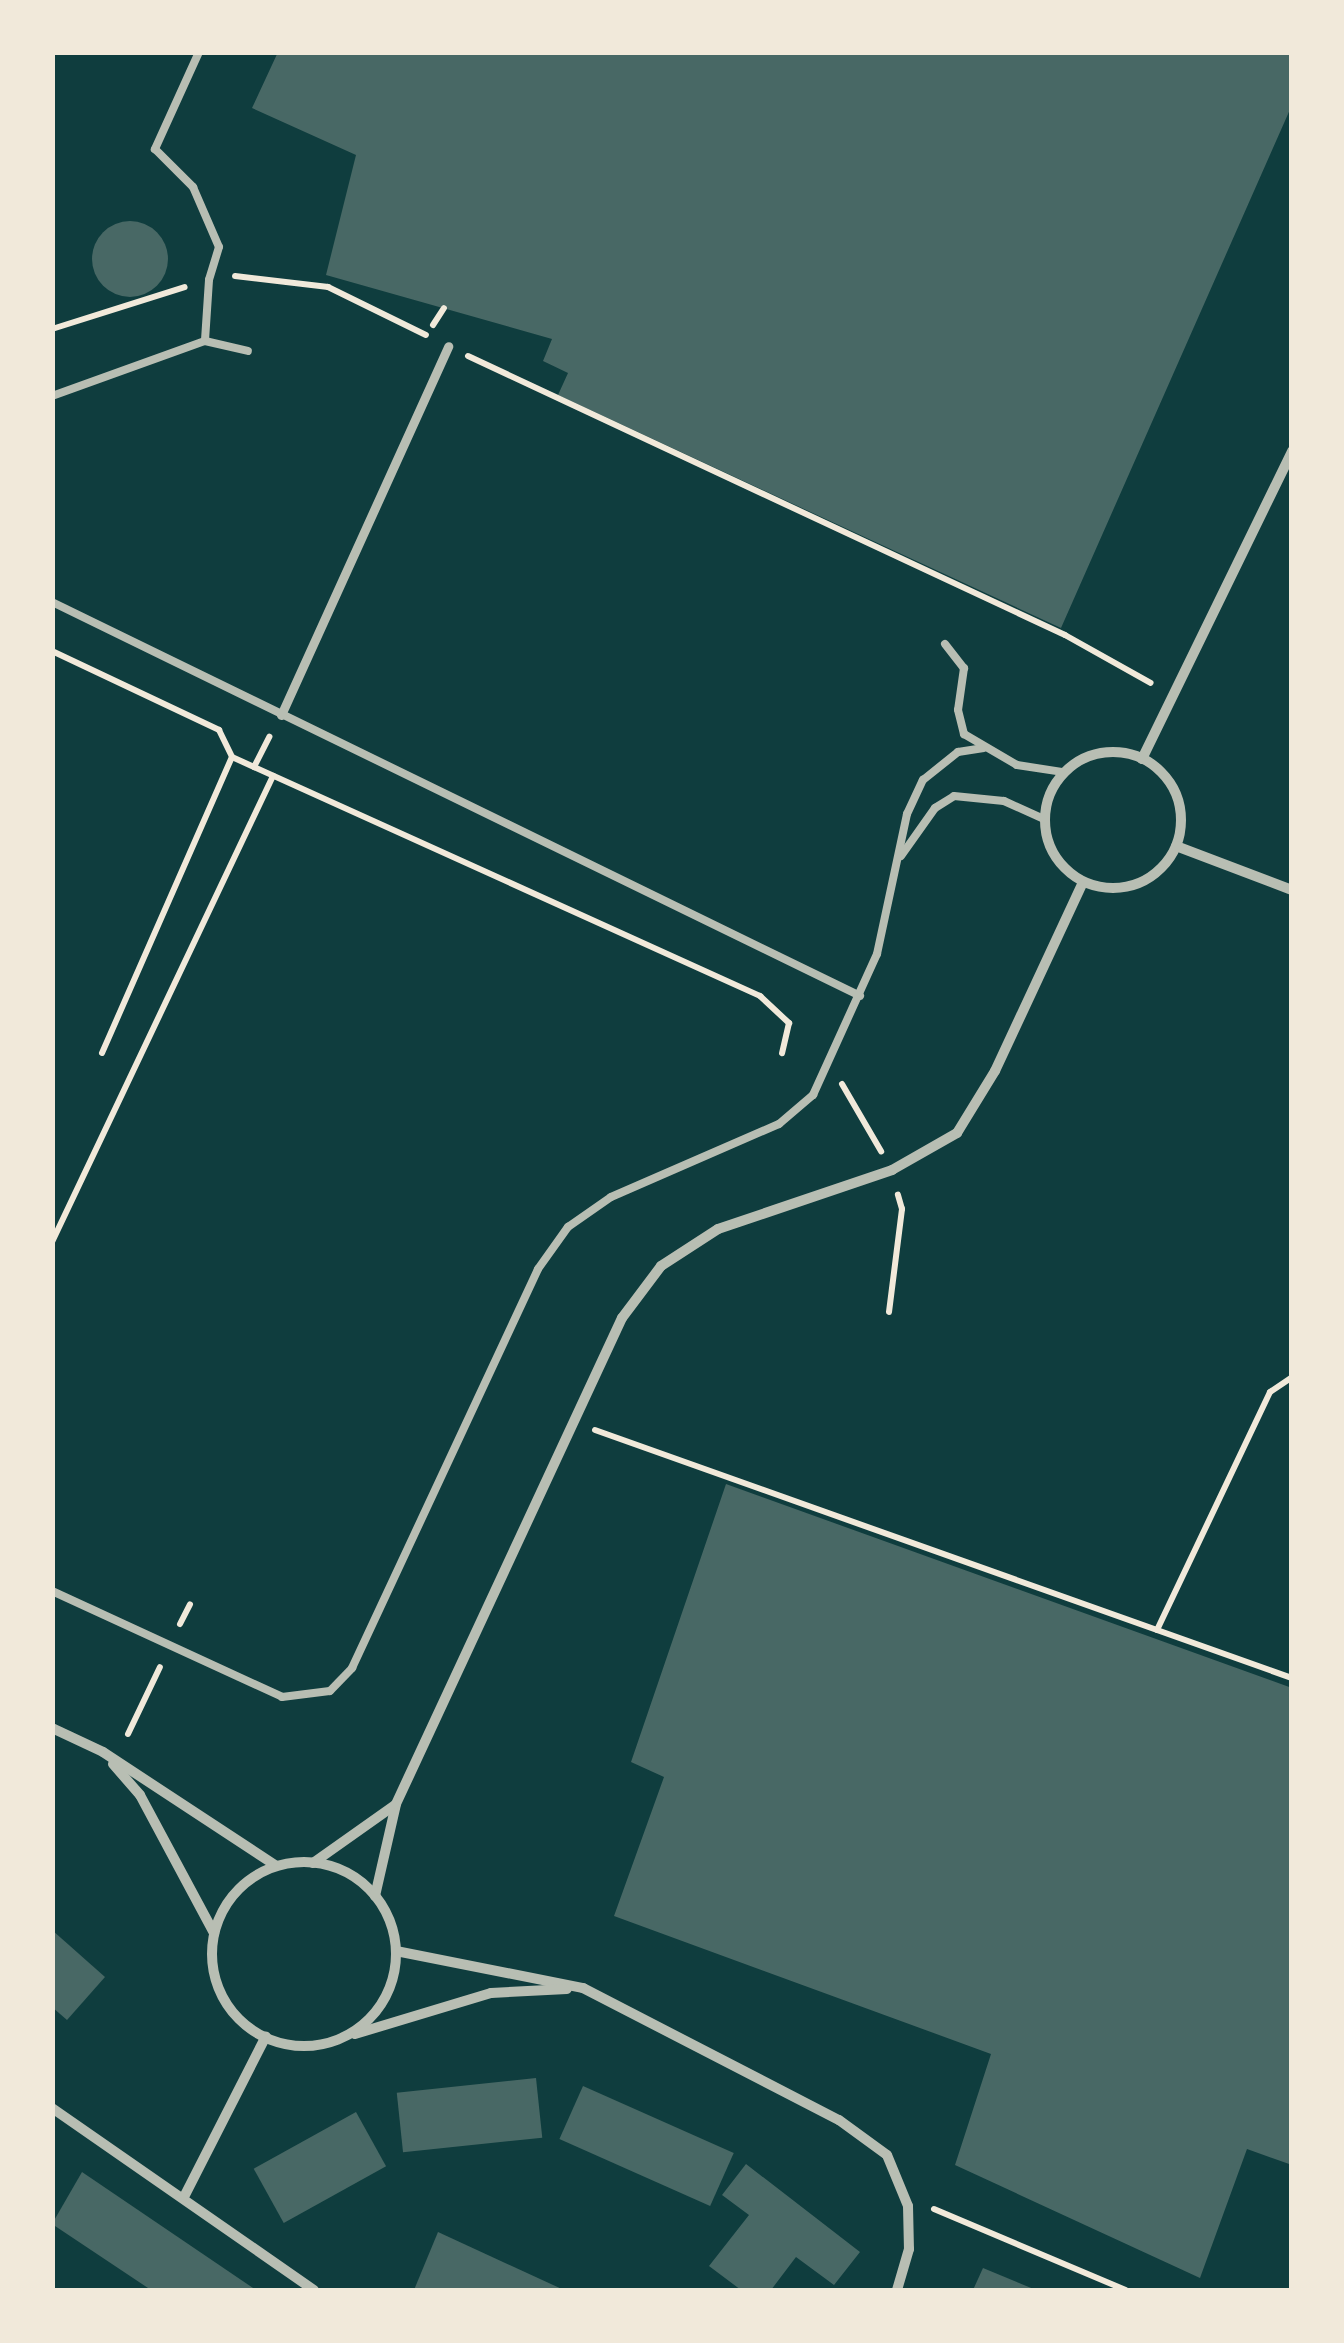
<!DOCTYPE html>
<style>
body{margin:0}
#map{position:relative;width:1344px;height:2343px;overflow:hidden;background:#0f3d3e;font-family:Figtree,sans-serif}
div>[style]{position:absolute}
.building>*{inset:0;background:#486865;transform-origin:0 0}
.round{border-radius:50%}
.path>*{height:6px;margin:-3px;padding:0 3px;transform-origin:3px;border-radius:3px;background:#f1e9da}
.service>*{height:8px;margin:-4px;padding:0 4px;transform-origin:4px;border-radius:4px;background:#b8beb3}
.pedestrian>*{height:9px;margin:-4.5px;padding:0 4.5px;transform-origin:4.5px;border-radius:4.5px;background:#b8beb3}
.minor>*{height:10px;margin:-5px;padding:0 5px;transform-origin:5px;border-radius:5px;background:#b8beb3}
.minor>.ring{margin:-5px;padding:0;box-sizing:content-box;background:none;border:10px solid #b8beb3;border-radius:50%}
span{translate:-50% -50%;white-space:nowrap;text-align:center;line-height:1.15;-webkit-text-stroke:9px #f1e9da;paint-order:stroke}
.frame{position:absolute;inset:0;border:55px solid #f1e9da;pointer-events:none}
</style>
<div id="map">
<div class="building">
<i style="clip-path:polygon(278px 52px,1292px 52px,1292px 105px,1061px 628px,558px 395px,568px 373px,543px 361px,552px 339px,326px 275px,356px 155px,252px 108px)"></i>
<i class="round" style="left:92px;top:221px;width:76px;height:76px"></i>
<i style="clip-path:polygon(726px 1484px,1292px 1688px,1292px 2165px,1247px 2149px,1200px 2278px,955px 2165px,991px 2054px,614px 1916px,664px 1777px,631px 1762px)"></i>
<i style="clip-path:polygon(52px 1930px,105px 1977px,67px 2020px,52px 2007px)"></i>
<i style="left:536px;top:2078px;width:60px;height:140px;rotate:84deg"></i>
<i style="left:583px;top:2086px;width:165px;height:58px;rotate:24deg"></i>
<i style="left:356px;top:2112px;width:62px;height:117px;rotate:61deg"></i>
<i style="clip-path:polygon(746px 2164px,860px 2252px,834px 2285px,796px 2257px,771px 2290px,741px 2290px,709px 2266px,749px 2215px,722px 2195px)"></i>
<i style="clip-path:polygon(82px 2172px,256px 2290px,151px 2290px,52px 2224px)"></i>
<i style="clip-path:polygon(438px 2232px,564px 2290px,414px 2290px)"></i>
<i style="clip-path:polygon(983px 2268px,1036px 2290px,973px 2290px)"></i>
</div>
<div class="path">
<i style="left:235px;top:276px;width:94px;rotate:6.7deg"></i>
<i style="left:328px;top:287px;width:109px;rotate:26.1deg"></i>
<i style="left:433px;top:325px;width:20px;rotate:-57deg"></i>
<i style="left:52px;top:329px;width:139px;rotate:-17.5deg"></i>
<i style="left:468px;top:356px;width:659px;rotate:25.05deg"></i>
<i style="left:1065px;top:635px;width:98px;rotate:29.2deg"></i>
<i style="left:52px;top:651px;width:185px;rotate:25.3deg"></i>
<i style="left:219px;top:730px;width:30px;rotate:64deg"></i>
<i style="left:232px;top:757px;width:580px;rotate:24.35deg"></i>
<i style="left:760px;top:996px;width:40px;rotate:43deg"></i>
<i style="left:789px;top:1023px;width:31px;rotate:103deg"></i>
<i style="left:254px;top:767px;width:34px;rotate:-63deg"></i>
<i style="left:102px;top:1053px;width:323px;rotate:-66.3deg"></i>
<i style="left:842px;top:1084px;width:78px;rotate:59.8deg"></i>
<i style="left:52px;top:1242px;width:516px;rotate:-64.63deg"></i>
<i style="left:889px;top:1312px;width:104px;rotate:-82.8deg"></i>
<i style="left:902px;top:1209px;width:15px;rotate:-106deg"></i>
<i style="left:595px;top:1430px;width:740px;rotate:19.59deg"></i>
<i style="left:180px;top:1624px;width:22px;rotate:-63deg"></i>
<i style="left:1157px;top:1630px;width:263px;rotate:-64.6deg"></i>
<i style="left:1270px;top:1392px;width:27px;rotate:-34deg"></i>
<i style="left:128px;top:1734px;width:74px;rotate:-64.5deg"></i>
<i style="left:934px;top:2209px;width:208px;rotate:22.9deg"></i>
</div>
<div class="service">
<i style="left:199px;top:52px;width:107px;rotate:114.4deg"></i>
<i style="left:155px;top:149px;width:54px;rotate:45deg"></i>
<i style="left:193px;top:187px;width:65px;rotate:66.6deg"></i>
<i style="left:219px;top:247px;width:34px;rotate:107deg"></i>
<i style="left:209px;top:280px;width:61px;rotate:93.8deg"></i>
<i style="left:52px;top:396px;width:163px;rotate:-19.8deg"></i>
<i style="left:205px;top:341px;width:44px;rotate:13.1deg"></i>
<i style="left:52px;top:602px;width:899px;rotate:25.99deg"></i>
<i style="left:945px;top:644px;width:31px;rotate:52deg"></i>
<i style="left:964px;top:668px;width:42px;rotate:98.1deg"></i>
<i style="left:958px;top:710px;width:25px;rotate:76deg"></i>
<i style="left:964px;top:734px;width:61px;rotate:30.3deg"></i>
<i style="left:1017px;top:765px;width:47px;rotate:8.7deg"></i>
<i style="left:901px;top:856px;width:59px;rotate:-54.7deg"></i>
<i style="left:935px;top:808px;width:22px;rotate:-32deg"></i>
<i style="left:954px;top:796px;width:50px;rotate:5.7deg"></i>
<i style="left:1004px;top:801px;width:44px;rotate:24.2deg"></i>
<i style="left:52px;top:1591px;width:253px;rotate:24.7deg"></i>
<i style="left:282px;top:1697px;width:48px;rotate:-7.1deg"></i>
<i style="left:330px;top:1691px;width:32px;rotate:-46deg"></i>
<i style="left:352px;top:1668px;width:440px;rotate:-65deg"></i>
<i style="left:538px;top:1269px;width:52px;rotate:-54.5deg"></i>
<i style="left:568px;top:1227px;width:52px;rotate:-34.9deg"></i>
<i style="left:611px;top:1197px;width:183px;rotate:-23.5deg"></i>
<i style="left:779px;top:1124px;width:45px;rotate:-40.5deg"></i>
<i style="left:813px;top:1095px;width:155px;rotate:-65.6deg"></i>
<i style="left:877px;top:954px;width:143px;rotate:-77.9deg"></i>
<i style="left:907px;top:814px;width:38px;rotate:-65deg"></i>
<i style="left:923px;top:780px;width:45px;rotate:-38.7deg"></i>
<i style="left:958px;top:752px;width:26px;rotate:-9deg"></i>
</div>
<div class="pedestrian">
<i style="left:281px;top:715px;width:405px;rotate:-65.6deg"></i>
</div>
<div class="minor">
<i class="ring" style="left:1045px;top:752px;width:126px;height:126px"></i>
<i style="left:1142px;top:759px;width:343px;rotate:-64deg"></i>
<i style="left:1176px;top:846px;width:124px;rotate:20.8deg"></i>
<i style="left:52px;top:1728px;width:56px;rotate:25.2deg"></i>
<i style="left:103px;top:1752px;width:206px;rotate:33.3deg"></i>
<i style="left:113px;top:1764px;width:41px;rotate:48.9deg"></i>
<i style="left:140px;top:1795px;width:157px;rotate:61.8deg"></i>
<i class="ring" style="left:212px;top:1862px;width:174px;height:174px"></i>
<i style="left:313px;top:1863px;width:100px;rotate:-35.3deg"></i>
<i style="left:375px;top:1896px;width:94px;rotate:-77.1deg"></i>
<i style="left:396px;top:1804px;width:536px;rotate:-65.06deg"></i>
<i style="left:622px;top:1318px;width:65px;rotate:-53.1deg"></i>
<i style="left:661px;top:1266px;width:68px;rotate:-33deg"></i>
<i style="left:718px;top:1229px;width:184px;rotate:-18.7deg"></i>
<i style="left:892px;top:1170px;width:75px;rotate:-29.6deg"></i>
<i style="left:957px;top:1133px;width:73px;rotate:-58.5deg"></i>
<i style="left:995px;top:1071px;width:208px;rotate:-65deg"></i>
<i style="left:396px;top:1951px;width:191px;rotate:11.2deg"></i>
<i style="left:583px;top:1988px;width:288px;rotate:27.3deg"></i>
<i style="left:839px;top:2120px;width:59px;rotate:36.1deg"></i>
<i style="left:887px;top:2155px;width:55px;rotate:67.6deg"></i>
<i style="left:908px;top:2206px;width:43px;rotate:88.7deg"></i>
<i style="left:909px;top:2249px;width:43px;rotate:106.3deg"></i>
<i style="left:355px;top:2034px;width:142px;rotate:-16.8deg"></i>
<i style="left:491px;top:1993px;width:76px;rotate:-3deg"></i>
<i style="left:52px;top:2108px;width:319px;rotate:34.8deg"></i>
<i style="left:185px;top:2195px;width:178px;rotate:-63deg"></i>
</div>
<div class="frame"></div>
</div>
